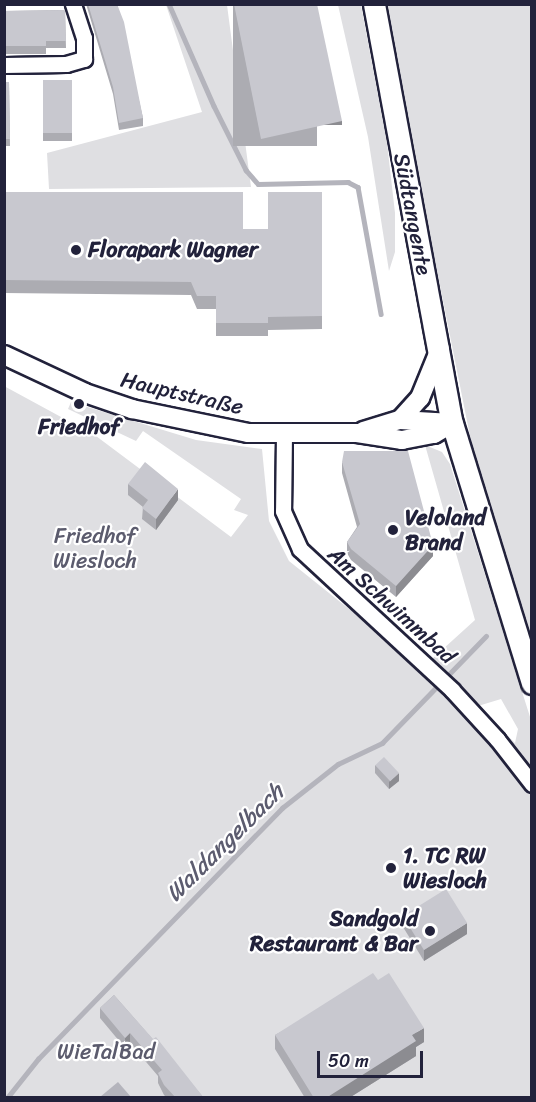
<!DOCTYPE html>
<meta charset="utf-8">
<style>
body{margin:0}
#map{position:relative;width:536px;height:1102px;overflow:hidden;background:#fff;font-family:Sriracha,sans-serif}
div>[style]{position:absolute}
.green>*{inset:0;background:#dfdfe2}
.water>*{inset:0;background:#b4b4bc}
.stream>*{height:4.5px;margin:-2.25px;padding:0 2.25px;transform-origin:2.25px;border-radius:2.25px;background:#b4b4bc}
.roads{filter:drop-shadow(2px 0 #22223b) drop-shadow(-2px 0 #22223b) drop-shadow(0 2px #22223b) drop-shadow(0 -2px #22223b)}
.minor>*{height:15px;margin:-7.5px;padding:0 7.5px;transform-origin:7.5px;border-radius:7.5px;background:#fff}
.tertiary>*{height:18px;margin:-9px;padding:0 9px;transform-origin:9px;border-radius:9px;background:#fff}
.secondary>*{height:21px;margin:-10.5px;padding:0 10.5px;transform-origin:10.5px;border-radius:10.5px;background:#fff}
.wall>*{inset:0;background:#acacb2;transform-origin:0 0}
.shaded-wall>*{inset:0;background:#8c8c91;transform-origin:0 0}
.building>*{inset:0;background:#c8c8cf;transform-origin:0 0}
.dots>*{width:16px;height:16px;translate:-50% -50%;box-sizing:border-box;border:3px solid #fff;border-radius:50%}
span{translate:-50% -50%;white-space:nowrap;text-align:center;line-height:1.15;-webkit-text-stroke:4.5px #fff;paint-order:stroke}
.street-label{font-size:22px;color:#22223b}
.poi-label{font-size:22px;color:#22223b;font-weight:700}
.left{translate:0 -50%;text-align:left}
.right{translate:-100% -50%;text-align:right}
.park-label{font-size:22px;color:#5b5b6d}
.water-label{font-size:24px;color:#5c5c6f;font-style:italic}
.frame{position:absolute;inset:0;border:6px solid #22223b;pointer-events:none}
.scale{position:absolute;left:317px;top:1051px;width:106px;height:27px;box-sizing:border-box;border:3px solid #22223b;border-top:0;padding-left:8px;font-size:18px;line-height:21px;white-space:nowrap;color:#22223b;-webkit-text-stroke:4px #fff;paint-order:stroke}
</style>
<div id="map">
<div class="green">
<i style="clip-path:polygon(166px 5px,227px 5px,251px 187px,49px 189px,47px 153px,202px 112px)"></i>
<i style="clip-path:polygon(338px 5px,361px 5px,387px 143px,395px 213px,395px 252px,389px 271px,368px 137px)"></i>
<i style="clip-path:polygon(384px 5px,531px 5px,531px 649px,471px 441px)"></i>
<i style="clip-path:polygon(evenodd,4px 386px,96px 436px,231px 537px,248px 515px,234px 510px,241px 499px,143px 431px,136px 441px,68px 409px,71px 402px,196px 440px,262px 449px,269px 521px,289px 561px,349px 609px,432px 659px,475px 620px,425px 445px,442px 452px,450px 464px,531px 720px,531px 1097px,5px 1097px,4px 386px,501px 699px,518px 729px,515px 743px,478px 706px,501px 699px)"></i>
</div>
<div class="water">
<i style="clip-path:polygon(118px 1082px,131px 1097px,100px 1097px)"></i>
</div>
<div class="stream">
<i style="left:169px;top:4px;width:111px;rotate:66.2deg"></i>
<i style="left:214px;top:106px;width:72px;rotate:63.4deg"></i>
<i style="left:246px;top:170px;width:18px;rotate:49deg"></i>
<i style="left:258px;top:184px;width:90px;rotate:-1.3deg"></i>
<i style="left:348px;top:182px;width:11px;rotate:27deg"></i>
<i style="left:358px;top:187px;width:129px;rotate:79.7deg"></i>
<i style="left:7px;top:1098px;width:50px;rotate:-51.5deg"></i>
<i style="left:38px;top:1059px;width:350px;rotate:-45.8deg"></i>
<i style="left:282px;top:808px;width:71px;rotate:-38.2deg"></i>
<i style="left:338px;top:764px;width:49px;rotate:-25.5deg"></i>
<i style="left:382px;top:743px;width:149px;rotate:-45.8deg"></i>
</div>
<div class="roads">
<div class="minor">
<i style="left:4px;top:65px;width:62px;rotate:-0.9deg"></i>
<i style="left:66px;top:64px;width:19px;rotate:-16deg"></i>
<i style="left:84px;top:59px;width:21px;rotate:-90deg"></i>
<i style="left:84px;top:38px;width:36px;rotate:-108deg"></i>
<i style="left:284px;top:434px;width:77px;rotate:90.7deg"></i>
<i style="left:283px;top:511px;width:42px;rotate:65.9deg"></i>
<i style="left:300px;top:549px;width:207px;rotate:42.8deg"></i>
<i style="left:452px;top:690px;width:67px;rotate:47.4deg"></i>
<i style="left:497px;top:739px;width:57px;rotate:52.1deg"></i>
</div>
<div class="tertiary">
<i style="left:4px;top:355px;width:89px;rotate:25.1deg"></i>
<i style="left:85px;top:393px;width:50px;rotate:18.8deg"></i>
<i style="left:132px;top:409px;width:118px;rotate:11.7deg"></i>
<i style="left:248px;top:433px;width:109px"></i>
<i style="left:357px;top:433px;width:46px;rotate:8.8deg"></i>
<i style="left:402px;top:440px;width:33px;rotate:-11deg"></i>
<i style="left:434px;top:434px;width:21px;rotate:-31deg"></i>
<i style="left:400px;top:420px;width:30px;rotate:-48deg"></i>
<i style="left:420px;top:398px;width:53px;rotate:-67.8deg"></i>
<i style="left:363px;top:431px;width:39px;rotate:-17deg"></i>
<i style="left:400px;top:420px;width:52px;rotate:3.3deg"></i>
</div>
<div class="secondary">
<i style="left:374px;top:4px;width:426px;rotate:79.5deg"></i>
<i style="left:452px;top:423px;width:272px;rotate:72.9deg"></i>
</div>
</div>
<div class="wall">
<i style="clip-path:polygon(86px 4px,117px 4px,143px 118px,143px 126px,119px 130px,113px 94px)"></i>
<i style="left:233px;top:4px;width:84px;height:142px"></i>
<i style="clip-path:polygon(65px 10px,66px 48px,46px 48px,46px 54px,4px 54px,4px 11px)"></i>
<i style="left:72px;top:80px;width:61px;height:29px;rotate:90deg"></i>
<i style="clip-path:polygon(4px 82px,9px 82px,10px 146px,4px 146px)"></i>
<i style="clip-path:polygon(4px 192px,243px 229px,268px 229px,322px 192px,322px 329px,268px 330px,268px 336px,216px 336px,216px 309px,197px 309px,191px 295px,4px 293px)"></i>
<i style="clip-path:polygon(342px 462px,433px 556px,396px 597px,351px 560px,347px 553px,347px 542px,357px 527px,342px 473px)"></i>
<i style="clip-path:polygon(128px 484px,178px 500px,156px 530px,142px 519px,143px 507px,128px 495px)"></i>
<i style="clip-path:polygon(375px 765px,399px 781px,389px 789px,375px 773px)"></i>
<i style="clip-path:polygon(403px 916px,467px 934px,424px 961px,403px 927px)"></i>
<i style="clip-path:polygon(378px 980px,424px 1042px,416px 1047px,416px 1056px,349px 1098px,305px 1098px,275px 1049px,275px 1035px)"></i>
<i style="clip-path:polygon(114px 995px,204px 1098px,167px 1098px,164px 1095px,158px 1083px,158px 1076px,130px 1043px,125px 1048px,100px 1018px,100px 1008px)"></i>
</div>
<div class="shaded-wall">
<i style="left:342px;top:121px;width:4px;height:83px;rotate:90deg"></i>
<i style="clip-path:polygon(178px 489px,178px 500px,156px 530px,156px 519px)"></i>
<i style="clip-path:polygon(433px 545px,433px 556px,396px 597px,396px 586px)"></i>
<i style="clip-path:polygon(399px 773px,399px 781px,389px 789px,389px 782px)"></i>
<i style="clip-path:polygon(467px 923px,467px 934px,424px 961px,424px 950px)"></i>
<i style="clip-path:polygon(424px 1028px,424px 1042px,416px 1047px,416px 1056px,349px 1098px,326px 1098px,412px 1035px)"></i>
<i style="clip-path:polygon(130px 1033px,130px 1043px,125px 1048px,125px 1038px)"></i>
</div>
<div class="building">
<i style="clip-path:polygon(88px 4px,117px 4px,124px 22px,143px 118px,119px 123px,113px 87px)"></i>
<i style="clip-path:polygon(234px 4px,317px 4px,342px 121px,261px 139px)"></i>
<i style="clip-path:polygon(65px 10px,66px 41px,46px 41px,46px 46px,4px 46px,4px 11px)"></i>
<i style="left:72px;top:80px;width:53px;height:29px;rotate:90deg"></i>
<i style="clip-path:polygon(4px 82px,9px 82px,10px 139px,4px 139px)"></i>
<i style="clip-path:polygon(4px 192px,243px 192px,243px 229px,268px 229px,268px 192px,322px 192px,322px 316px,268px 317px,268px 323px,216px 323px,216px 296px,197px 296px,191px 282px,4px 280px)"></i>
<i style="clip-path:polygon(344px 451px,408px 451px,433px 545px,396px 586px,351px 549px,347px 542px,360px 524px,342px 462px)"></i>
<i style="clip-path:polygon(145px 462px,178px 489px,156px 519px,142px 508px,148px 500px,128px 484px)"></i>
<i style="left:384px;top:757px;width:22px;height:12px;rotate:47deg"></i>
<i style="left:446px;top:889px;width:40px;height:51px;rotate:58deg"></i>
<i style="clip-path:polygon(373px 973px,378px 980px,389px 973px,424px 1028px,412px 1035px,416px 1041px,326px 1098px,314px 1098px,275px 1035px)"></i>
<i style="clip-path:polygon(114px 995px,153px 1039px,156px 1037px,204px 1098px,176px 1098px,164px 1085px,158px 1073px,162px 1070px,130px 1033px,125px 1038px,100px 1008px)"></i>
</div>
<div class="dots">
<i style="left:76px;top:250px;background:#22223b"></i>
<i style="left:79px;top:404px;background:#22223b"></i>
<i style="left:393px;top:530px;background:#22223b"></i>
<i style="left:391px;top:868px;background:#22223b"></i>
<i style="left:430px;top:931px;background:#22223b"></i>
</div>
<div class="street-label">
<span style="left:413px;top:214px;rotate:79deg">Südtangente</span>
<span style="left:182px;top:393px;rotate:13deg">Hauptstraße</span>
<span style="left:392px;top:605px;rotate:42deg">Am Schwimmbad</span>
</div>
<div class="poi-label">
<span class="left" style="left:88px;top:250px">Florapark Wagner</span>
<span style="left:79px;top:427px">Friedhof</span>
<span class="left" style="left:405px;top:530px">Veloland<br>Brand</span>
<span class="left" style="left:403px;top:868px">1. TC RW<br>Wiesloch</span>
<span class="right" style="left:418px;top:931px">Sandgold<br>Restaurant &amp; Bar</span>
</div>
<div class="park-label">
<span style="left:95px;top:548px">Friedhof<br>Wiesloch</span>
<span style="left:106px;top:1052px">WieTalBad</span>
</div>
<div class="water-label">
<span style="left:225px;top:843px;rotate:-45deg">Waldangelbach</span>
</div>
<div class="frame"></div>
<div class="scale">50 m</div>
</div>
